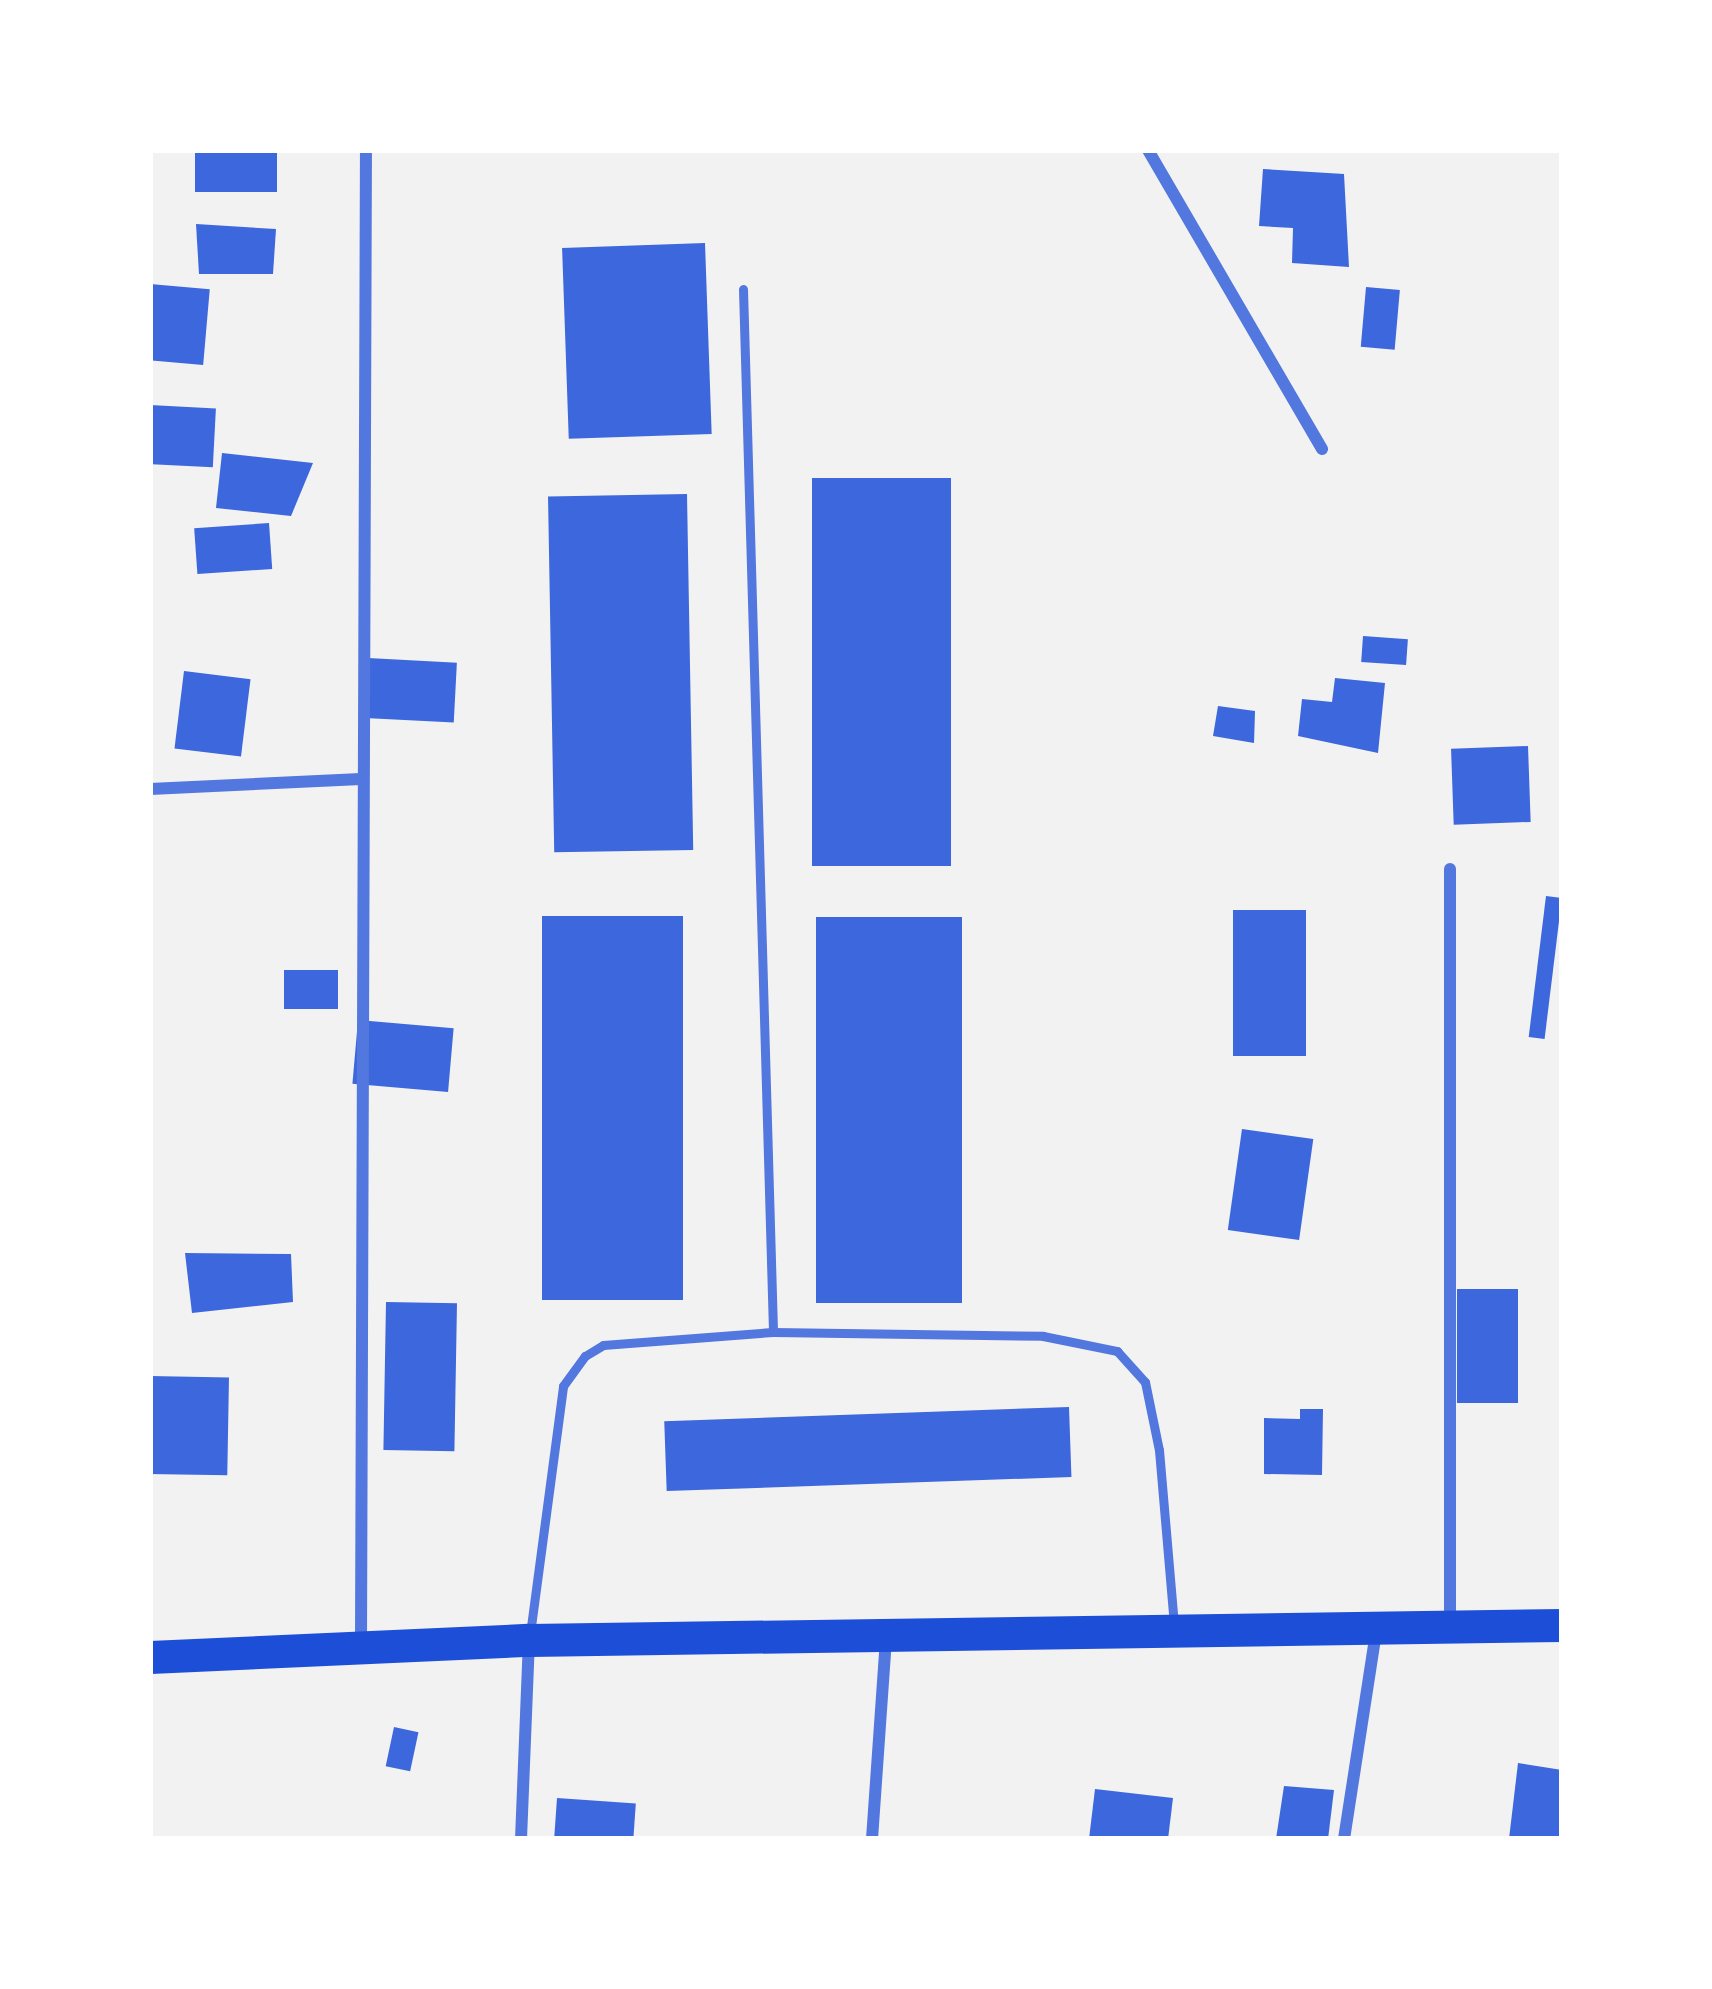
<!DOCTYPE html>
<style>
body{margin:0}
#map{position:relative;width:1712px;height:1989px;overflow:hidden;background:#f2f2f2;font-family:Mulish,sans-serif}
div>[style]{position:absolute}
.building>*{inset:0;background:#3d67dc;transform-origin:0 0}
.service>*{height:9px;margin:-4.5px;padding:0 4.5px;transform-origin:4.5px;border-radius:4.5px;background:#5277de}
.minor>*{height:12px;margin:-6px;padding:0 6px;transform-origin:6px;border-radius:6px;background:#5277de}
.trunk>*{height:33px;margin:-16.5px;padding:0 16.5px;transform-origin:16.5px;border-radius:16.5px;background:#1d4ed8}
span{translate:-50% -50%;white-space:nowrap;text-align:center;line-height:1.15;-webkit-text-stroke:9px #fff;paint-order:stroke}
.frame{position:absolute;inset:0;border:153px solid #fff;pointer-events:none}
</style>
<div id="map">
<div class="building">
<i style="left:195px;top:150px;width:82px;height:42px"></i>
<i style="clip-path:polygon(1263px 169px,1344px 174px,1349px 267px,1292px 263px,1293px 228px,1259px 226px)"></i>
<i style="clip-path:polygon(196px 224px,276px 229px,273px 274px,199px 274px)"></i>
<i style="left:705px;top:243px;width:191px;height:143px;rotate:88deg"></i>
<i style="left:150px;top:284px;width:60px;height:76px;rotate:5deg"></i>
<i style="left:1366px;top:287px;width:34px;height:60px;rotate:5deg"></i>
<i style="left:150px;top:405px;width:66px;height:59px;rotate:3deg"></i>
<i style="clip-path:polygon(222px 453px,313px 463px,291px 516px,216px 508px)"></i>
<i style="left:812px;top:478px;width:139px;height:388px"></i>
<i style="left:687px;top:494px;width:356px;height:139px;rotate:89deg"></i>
<i style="left:269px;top:523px;width:46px;height:75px;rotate:86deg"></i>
<i style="left:1363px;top:636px;width:45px;height:26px;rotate:4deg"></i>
<i style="left:368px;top:658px;width:89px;height:60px;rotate:3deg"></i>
<i style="left:184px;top:671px;width:67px;height:78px;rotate:7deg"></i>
<i style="clip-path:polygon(1335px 678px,1385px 683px,1378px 753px,1298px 736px,1302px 699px,1332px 702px)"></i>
<i style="clip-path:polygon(1218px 706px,1255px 711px,1254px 743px,1213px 736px)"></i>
<i style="left:1528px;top:746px;width:76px;height:77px;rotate:88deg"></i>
<i style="left:1546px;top:896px;width:16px;height:142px;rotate:7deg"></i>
<i style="left:1233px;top:910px;width:73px;height:146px"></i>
<i style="left:542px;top:916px;width:141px;height:384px"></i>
<i style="left:816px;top:917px;width:146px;height:386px"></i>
<i style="left:284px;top:970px;width:54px;height:39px"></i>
<i style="left:358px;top:1020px;width:96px;height:64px;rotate:5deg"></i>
<i style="left:1242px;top:1129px;width:72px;height:102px;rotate:8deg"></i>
<i style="clip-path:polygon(185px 1253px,291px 1254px,293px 1302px,192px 1313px)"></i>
<i style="left:1457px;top:1289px;width:61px;height:114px"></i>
<i style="left:386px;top:1302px;width:71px;height:148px;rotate:1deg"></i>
<i style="left:150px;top:1376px;width:79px;height:98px;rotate:1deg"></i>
<i style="left:1069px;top:1407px;width:70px;height:405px;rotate:88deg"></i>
<i style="clip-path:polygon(1300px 1409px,1323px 1409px,1322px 1475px,1264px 1474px,1264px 1418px,1300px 1419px)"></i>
<i style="left:394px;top:1727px;width:25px;height:40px;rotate:12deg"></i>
<i style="clip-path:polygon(1518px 1763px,1562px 1770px,1562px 1839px,1509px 1839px)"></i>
<i style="clip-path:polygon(1284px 1786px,1334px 1790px,1328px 1839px,1276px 1839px)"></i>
<i style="clip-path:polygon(1095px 1789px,1173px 1798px,1168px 1839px,1089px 1839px)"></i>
<i style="left:557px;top:1798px;width:79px;height:41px;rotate:4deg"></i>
</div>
<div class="service">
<i style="left:743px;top:289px;width:1043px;rotate:88.35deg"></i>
<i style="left:530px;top:1634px;width:250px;rotate:-82.4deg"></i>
<i style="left:563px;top:1386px;width:37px;rotate:-54deg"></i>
<i style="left:585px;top:1356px;width:21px;rotate:-31deg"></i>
<i style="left:603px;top:1345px;width:170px;rotate:-4.4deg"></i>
<i style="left:773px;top:1332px;width:270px;rotate:0.8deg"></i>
<i style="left:1043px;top:1336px;width:76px;rotate:11.5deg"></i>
<i style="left:1117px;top:1351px;width:42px;rotate:47.9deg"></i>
<i style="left:1145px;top:1382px;width:69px;rotate:78.4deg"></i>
<i style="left:1159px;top:1450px;width:175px;rotate:85.1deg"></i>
</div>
<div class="minor">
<i style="left:1148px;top:150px;width:346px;rotate:59.8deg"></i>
<i style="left:150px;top:789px;width:211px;rotate:-2.7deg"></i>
<i style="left:1450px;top:1624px;width:755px;rotate:-90deg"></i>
<i style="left:361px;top:1643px;width:1493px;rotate:-89.81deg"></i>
<i style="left:521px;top:1839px;width:197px;rotate:-87.7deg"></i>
<i style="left:872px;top:1839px;width:202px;rotate:-86deg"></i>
<i style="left:1344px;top:1839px;width:208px;rotate:-81.2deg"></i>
</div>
<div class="trunk">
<i style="left:150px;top:1657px;width:379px;rotate:-2.6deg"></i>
<i style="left:529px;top:1640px;width:1033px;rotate:-0.83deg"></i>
</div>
<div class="frame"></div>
</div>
